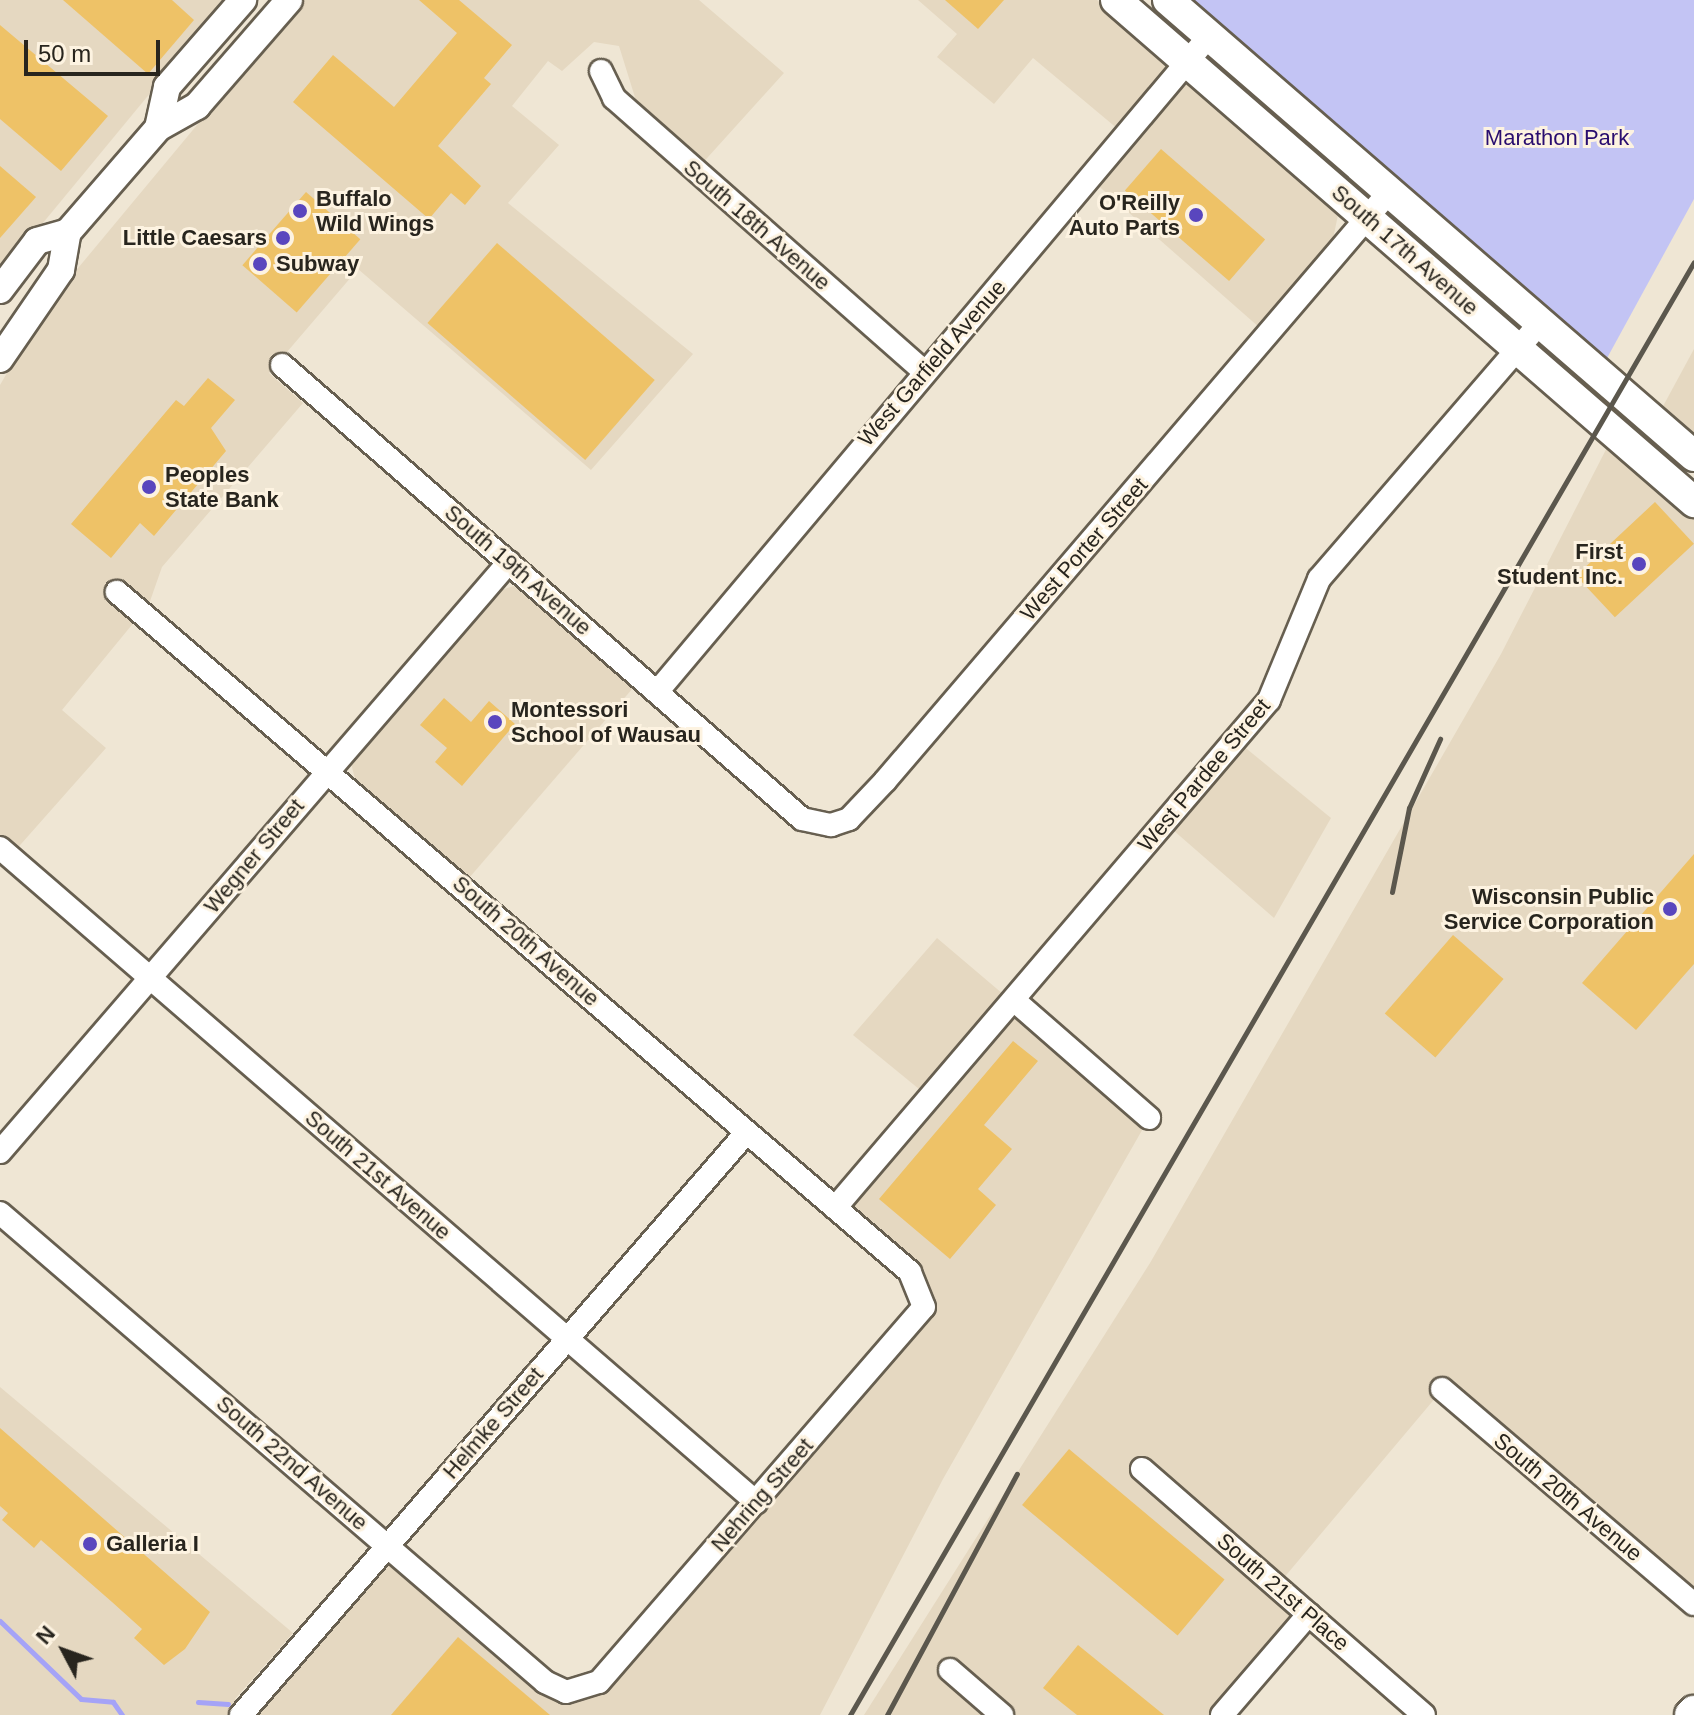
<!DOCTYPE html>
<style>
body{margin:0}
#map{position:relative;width:1694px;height:1715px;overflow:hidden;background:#efe6d4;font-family:Arial,sans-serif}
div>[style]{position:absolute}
.built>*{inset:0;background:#e5d8c1}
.green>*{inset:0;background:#c3c4f4}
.stream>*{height:5px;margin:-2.5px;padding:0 2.5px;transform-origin:2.5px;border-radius:2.5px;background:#a5a3f7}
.building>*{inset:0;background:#eec267;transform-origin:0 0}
.roads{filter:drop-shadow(2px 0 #675f50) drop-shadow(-2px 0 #675f50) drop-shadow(0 2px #675f50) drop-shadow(0 -2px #675f50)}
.minor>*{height:22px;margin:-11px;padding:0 11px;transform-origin:11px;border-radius:11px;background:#fff}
.tertiary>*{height:26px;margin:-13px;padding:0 13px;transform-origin:13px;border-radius:13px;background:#fff}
.secondary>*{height:30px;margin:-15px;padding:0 15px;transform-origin:15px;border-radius:15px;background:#fff}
.rail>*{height:5px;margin:-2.5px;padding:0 2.5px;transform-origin:2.5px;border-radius:2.5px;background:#5b574d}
.dots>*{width:22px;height:22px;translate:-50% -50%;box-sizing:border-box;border:4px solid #fdf3e1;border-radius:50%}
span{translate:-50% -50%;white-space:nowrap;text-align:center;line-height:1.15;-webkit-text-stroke:6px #fdf3e1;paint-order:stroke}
.park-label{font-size:22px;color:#290d6f}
.poi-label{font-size:22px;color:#28251e;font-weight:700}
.left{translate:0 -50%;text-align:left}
.right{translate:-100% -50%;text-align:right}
.street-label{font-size:22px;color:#28251e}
.north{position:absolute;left:24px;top:1611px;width:80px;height:80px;-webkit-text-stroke:6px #fdf3e1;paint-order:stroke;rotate:311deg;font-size:22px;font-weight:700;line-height:32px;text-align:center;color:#28251e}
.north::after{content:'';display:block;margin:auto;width:28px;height:36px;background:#28251e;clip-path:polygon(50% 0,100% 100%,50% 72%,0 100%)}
.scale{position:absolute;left:24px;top:40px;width:136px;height:36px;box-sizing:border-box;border:4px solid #28251e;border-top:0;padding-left:10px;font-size:24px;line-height:28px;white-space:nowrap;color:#28251e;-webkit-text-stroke:6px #fdf3e1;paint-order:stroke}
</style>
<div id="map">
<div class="built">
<i style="clip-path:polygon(0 0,227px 0,0 275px)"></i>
<i style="clip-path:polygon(301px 0,699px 0,784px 73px,699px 167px,638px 107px,619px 46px,594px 42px,562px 71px,548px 61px,512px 106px,559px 145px,508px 203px,693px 354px,591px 470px,358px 269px,269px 373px,303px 403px,162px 567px,149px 604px,62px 710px,106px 748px,14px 852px,0 839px,0 385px,44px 309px)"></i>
<i style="clip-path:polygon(918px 0,1097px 0,1339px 210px,1333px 239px,1260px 328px,1094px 182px,1131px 140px,1033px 58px,994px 104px,937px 57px,957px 34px)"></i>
<i style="clip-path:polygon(1694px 349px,1694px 456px,1655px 421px)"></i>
<i style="clip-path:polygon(1615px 432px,1694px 502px,1694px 1604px,1442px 1390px,1277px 1586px,1309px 1614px,1222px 1715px,864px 1715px,1150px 1263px,1501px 654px)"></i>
<i style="clip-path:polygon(514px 586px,633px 688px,469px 878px,355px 779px,351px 763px,501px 590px)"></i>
<i style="clip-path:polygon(1236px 740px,1331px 818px,1274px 918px,1165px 823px)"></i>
<i style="clip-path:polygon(937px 938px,1149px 1118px,943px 1479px,820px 1715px,0 1715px,0 1387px,293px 1633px,235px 1699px,246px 1708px,387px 1544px,545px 1682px,582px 1691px,924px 1297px,835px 1208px,930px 1098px,853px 1035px)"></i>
</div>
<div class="green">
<i style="clip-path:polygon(1188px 0,1694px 0,1694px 199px,1606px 360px)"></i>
</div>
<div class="stream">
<i style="left:0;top:1621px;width:112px;rotate:43.9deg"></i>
<i style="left:81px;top:1699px;width:32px;rotate:5deg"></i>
<i style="left:113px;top:1702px;width:16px;rotate:55deg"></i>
<i style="left:198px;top:1702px;width:30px;rotate:4deg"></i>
</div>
<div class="building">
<i style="clip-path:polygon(63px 0,172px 0,194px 20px,148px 74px)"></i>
<i style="clip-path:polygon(419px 0,459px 0,512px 45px,484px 78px,491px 84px,438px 146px,481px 186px,465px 205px,451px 193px,429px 219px,293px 102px,333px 55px,394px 107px,457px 33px)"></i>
<i style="clip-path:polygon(945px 0,1004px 0,978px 29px)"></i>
<i style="clip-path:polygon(0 25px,108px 116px,61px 171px,0 119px)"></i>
<i style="left:1161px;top:149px;width:138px;height:55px;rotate:41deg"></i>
<i style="clip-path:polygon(0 166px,36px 197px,0 238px)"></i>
<i style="left:306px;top:192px;width:72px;height:97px;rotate:41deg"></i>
<i style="left:497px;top:243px;width:209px;height:106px;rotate:41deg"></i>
<i style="clip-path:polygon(208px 378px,235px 400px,211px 428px,226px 451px,154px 536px,140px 523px,111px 558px,71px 524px,176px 400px,184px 406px)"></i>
<i style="left:1655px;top:502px;width:57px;height:108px;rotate:47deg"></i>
<i style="clip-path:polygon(444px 698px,471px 722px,489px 701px,515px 724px,462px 786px,435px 762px,447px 748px,420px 725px)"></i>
<i style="clip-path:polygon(1694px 854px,1694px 964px,1636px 1030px,1582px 983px)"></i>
<i style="left:1453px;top:935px;width:67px;height:104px;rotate:41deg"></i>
<i style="clip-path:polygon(1013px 1041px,1038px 1061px,984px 1125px,1012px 1149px,978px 1189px,996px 1205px,950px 1259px,879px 1199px)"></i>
<i style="clip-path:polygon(0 1428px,210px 1612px,185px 1649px,164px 1665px,134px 1638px,142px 1629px,112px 1602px,41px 1540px,34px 1548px,2px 1520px,8px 1513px,0 1506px)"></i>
<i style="left:1069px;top:1449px;width:203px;height:73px;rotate:40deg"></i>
<i style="clip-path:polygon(458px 1637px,550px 1715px,391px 1715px)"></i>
<i style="clip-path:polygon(1078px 1645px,1164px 1715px,1077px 1715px,1043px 1688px)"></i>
</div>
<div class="roads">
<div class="minor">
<i style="left:601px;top:71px;width:30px;rotate:64deg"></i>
<i style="left:614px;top:98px;width:413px;rotate:41.4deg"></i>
<i style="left:282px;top:365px;width:690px;rotate:41.12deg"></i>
<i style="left:802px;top:819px;width:30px;rotate:12deg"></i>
<i style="left:831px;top:825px;width:19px;rotate:-18deg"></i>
<i style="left:849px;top:819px;width:52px;rotate:-46.5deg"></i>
<i style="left:885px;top:781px;width:777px;rotate:-49.44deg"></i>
<i style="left:657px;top:692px;width:857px;rotate:-49.92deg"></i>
<i style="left:0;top:848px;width:1000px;rotate:40.86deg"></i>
<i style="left:1015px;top:1001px;width:178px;rotate:41.1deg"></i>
<i style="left:0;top:1152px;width:779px;rotate:-49.22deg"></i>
<i style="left:835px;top:1208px;width:668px;rotate:-49.49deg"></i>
<i style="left:1269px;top:700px;width:131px;rotate:-67.5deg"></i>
<i style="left:1319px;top:579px;width:340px;rotate:-49.2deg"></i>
<i style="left:0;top:1213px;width:719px;rotate:40.71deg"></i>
<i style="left:545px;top:1682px;width:23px;rotate:25deg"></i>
<i style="left:566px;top:1692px;width:34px;rotate:-17deg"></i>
<i style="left:599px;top:1682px;width:496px;rotate:-49.1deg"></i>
<i style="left:924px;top:1307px;width:38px;rotate:-112deg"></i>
<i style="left:910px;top:1272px;width:1045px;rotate:-139.39deg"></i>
<i style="left:1442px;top:1389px;width:331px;rotate:40.5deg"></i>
<i style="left:1142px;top:1469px;width:374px;rotate:41.1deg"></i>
<i style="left:950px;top:1670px;width:69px;rotate:40.9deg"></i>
<i style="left:241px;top:1715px;width:771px;rotate:-49.05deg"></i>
<i style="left:1222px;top:1715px;width:133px;rotate:-49.3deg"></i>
</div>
<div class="tertiary">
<i style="left:158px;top:128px;width:42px;rotate:-77.6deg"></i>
<i style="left:167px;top:87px;width:116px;rotate:-48.9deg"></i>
<i style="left:0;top:290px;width:61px;rotate:-52.9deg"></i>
<i style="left:37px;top:241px;width:32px;rotate:-16deg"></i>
<i style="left:0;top:359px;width:108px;rotate:-55.6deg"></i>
<i style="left:61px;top:270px;width:39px;rotate:-80deg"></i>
<i style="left:68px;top:232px;width:138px;rotate:-49.1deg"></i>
<i style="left:158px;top:128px;width:45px;rotate:-29.4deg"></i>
<i style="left:197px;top:106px;width:140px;rotate:-49deg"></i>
</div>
<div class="secondary">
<i style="left:1116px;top:0;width:766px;rotate:40.97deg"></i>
<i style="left:1168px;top:0;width:696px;rotate:40.92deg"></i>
<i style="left:1690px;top:1715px;width:6px;rotate:-45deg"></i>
</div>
</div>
<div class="rail">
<i style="left:1392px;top:892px;width:86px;rotate:-78.6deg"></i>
<i style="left:1409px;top:808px;width:76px;rotate:-65.8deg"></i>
<i style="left:850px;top:1715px;width:1680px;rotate:-59.85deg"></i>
<i style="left:887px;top:1715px;width:274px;rotate:-61.7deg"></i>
</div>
<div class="dots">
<i style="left:300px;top:211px;background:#5946be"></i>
<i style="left:1196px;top:215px;background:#5946be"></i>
<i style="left:283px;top:238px;background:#5946be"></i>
<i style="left:260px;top:264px;background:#5946be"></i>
<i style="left:149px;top:487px;background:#5946be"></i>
<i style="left:1639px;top:564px;background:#5946be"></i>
<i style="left:495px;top:722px;background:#5946be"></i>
<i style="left:1670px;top:909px;background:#5946be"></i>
<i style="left:90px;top:1544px;background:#5946be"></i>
</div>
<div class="park-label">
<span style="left:1557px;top:138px">Marathon Park</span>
</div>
<div class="poi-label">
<span class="left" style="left:316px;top:211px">Buffalo<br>Wild Wings</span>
<span class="right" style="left:1180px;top:215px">O'Reilly<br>Auto Parts</span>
<span class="right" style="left:267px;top:238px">Little Caesars</span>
<span class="left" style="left:276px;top:264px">Subway</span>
<span class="left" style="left:165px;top:487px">Peoples<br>State Bank</span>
<span class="right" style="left:1623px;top:564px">First<br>Student Inc.</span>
<span class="left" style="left:511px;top:722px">Montessori<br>School of Wausau</span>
<span class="right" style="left:1654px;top:909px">Wisconsin Public<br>Service Corporation</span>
<span class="left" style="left:106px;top:1544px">Galleria I</span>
</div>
<div class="street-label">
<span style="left:757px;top:225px;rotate:41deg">South 18th Avenue</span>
<span style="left:1405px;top:250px;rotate:41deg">South 17th Avenue</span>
<span style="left:932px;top:363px;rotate:-49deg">West Garfield Avenue</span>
<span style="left:1084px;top:549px;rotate:-49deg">West Porter Street</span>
<span style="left:518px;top:570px;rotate:41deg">South 19th Avenue</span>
<span style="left:1204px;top:775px;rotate:-50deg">West Pardee Street</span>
<span style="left:254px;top:856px;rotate:-50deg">Wegner Street</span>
<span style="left:526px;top:941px;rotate:41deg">South 20th Avenue</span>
<span style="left:378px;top:1175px;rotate:41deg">South 21st Avenue</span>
<span style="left:493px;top:1423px;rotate:-49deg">Helmke Street</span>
<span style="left:292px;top:1463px;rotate:41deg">South 22nd Avenue</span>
<span style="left:762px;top:1495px;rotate:-49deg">Nehring Street</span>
<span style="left:1568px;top:1497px;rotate:40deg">South 20th Avenue</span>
<span style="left:1283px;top:1592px;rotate:41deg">South 21st Place</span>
</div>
<div class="north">N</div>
<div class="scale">50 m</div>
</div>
